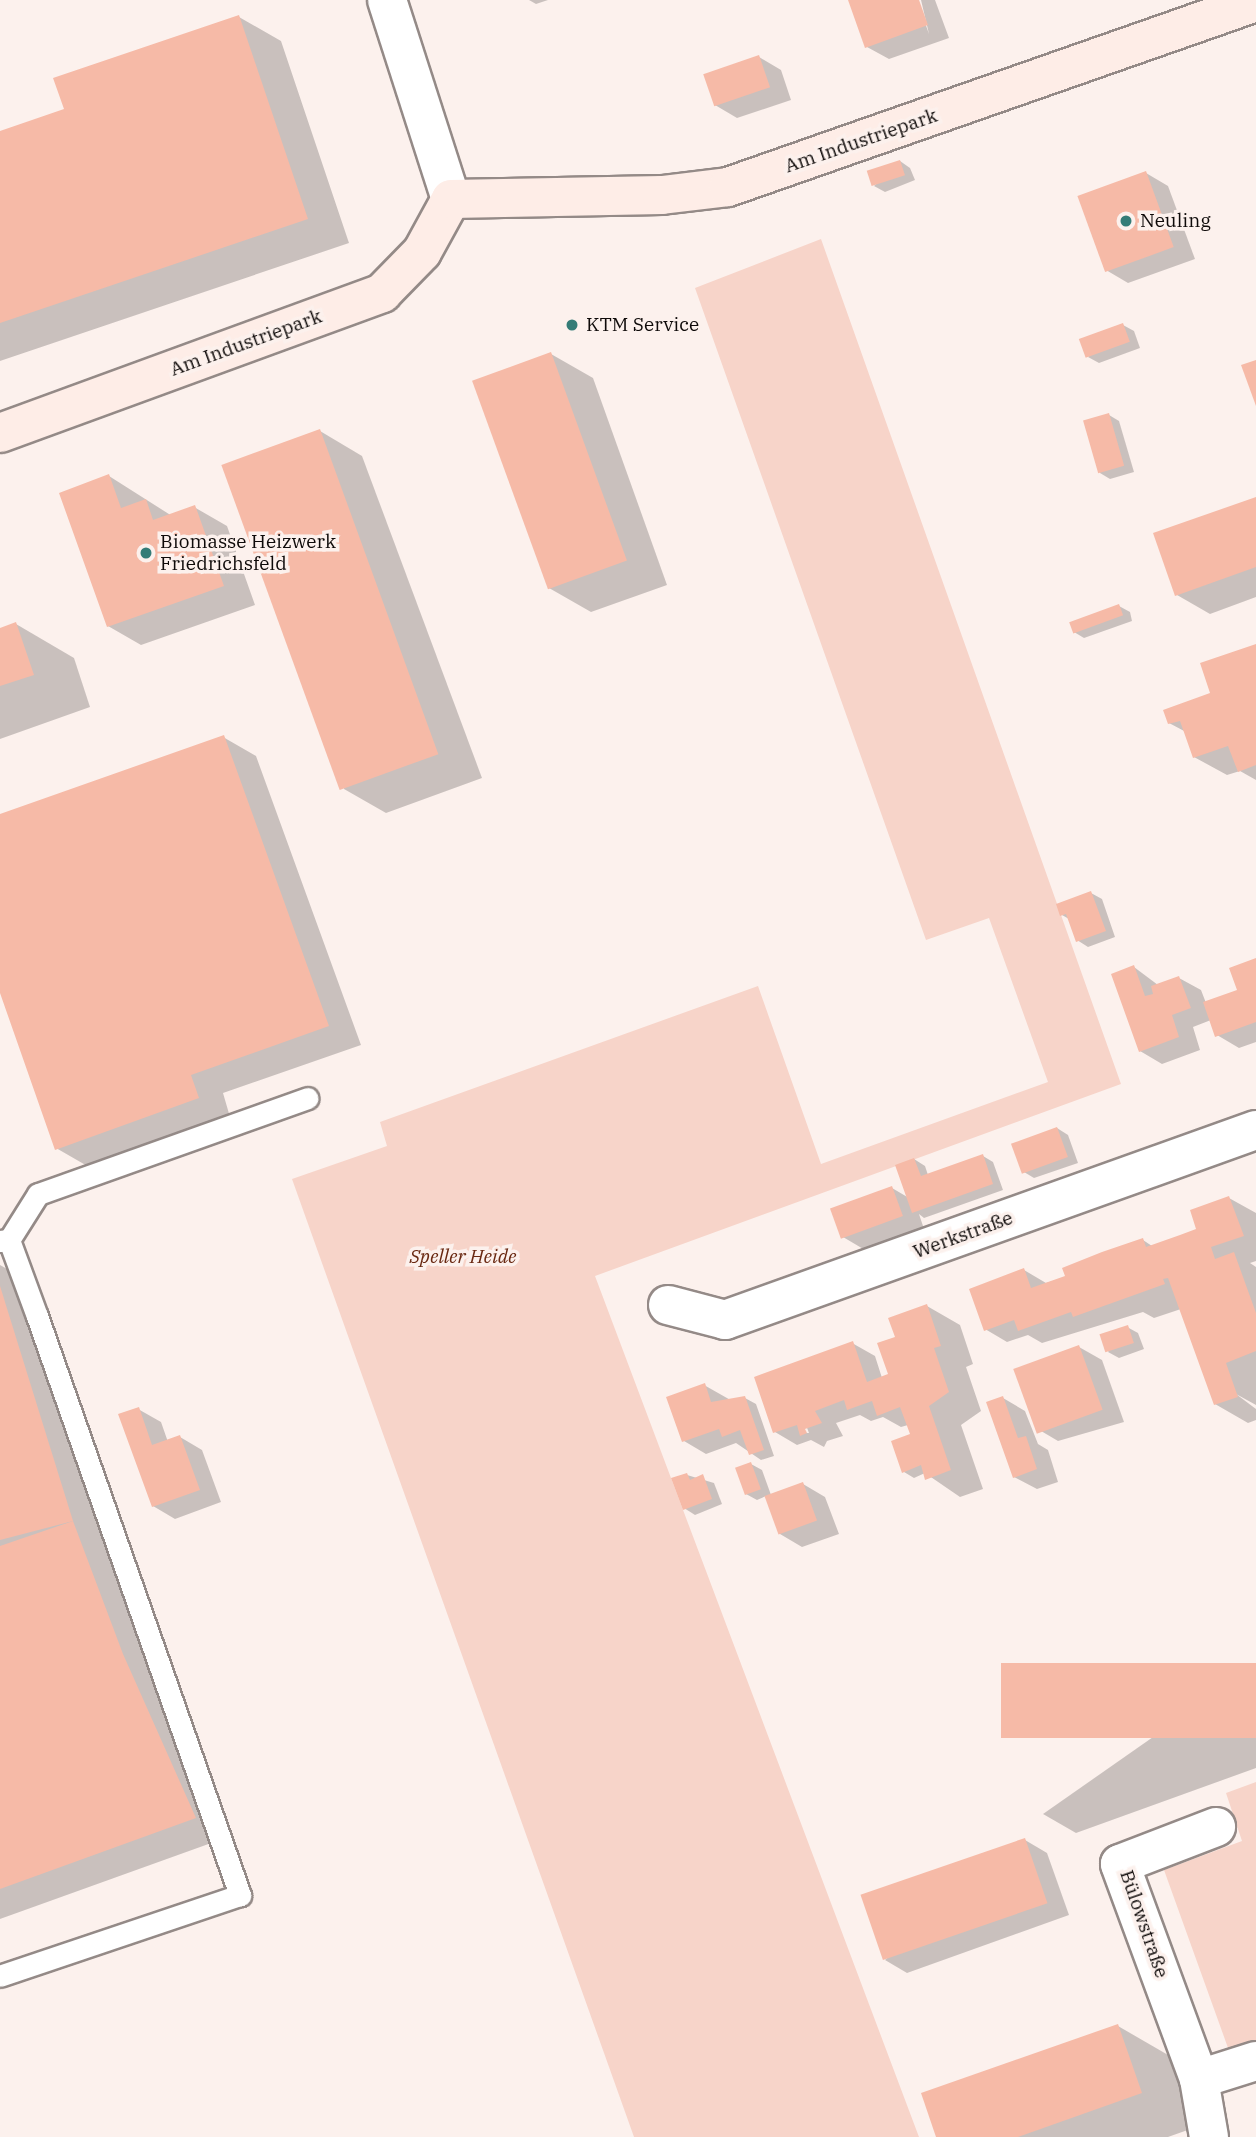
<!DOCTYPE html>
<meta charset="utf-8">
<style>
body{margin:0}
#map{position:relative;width:1256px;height:2137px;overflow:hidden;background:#fcf1ed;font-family:"IBM Plex Serif",serif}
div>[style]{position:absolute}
.green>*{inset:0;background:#f7d4c9}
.shadow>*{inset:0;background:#0003}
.building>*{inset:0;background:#f6baa7;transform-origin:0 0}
.roads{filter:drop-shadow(2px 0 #948a87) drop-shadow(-2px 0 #948a87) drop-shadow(0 2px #948a87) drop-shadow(0 -2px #948a87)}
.lane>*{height:21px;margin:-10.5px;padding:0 10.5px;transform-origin:10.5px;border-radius:10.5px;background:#fff}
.street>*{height:38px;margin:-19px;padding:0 19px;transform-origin:19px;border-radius:19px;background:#fff}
.secondary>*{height:38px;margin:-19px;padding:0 19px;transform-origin:19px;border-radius:19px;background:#feede7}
.dots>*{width:19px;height:19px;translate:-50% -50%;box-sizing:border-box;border:4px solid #fcf1ed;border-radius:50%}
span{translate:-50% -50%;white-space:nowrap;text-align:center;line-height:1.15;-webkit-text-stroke:7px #fcf1ed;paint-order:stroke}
.street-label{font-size:19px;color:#0e0a09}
.poi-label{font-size:19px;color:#0e0a09}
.left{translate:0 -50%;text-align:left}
.park-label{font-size:19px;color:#692811;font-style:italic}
</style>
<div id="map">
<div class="green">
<i style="clip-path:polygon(821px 239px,1121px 1084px,595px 1276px,919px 2137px,634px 2137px,292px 1179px,387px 1146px,380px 1122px,758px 986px,821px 1164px,1048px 1082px,989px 918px,926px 940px,695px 288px)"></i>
<i style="clip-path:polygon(1256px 1782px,1256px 2051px,1232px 2059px,1164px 1870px,1242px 1841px,1226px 1793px)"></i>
</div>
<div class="shadow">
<i style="clip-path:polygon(529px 0,548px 0,536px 4px)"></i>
<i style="clip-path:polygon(850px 0,917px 0,929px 34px,921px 0,935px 0,949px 38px,889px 59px,867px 47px)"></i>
<i style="clip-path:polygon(239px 17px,281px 41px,349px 243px,0 361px,0 133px,66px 110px)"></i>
<i style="clip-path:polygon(759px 57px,781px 70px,791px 100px,737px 118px,715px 105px)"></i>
<i style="clip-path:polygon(900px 161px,910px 168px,915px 180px,885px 192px,874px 186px)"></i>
<i style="clip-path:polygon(1146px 173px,1168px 186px,1195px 259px,1128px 283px,1106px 270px)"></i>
<i style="clip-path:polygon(1123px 325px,1134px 331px,1140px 348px,1099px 363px,1088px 357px)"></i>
<i style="clip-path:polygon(551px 354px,593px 378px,667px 585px,591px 612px,549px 588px)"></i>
<i style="clip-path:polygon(1109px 415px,1119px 421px,1134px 472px,1110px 479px,1100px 473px)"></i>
<i style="clip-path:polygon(320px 431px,362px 456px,482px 778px,386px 813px,344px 789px)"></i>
<i style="clip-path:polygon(109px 476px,172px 516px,194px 507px,227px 526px,255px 605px,141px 645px,108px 626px)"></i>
<i style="clip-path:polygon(1256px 499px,1256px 597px,1210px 614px,1177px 595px)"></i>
<i style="clip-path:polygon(1119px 606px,1130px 612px,1132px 621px,1084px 638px,1074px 632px)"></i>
<i style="clip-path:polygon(16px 624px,74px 658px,90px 707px,0 739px,0 630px)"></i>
<i style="clip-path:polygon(1256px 645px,1256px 780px,1240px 771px,1227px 775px,1194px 757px,1186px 732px,1169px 723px,1215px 694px)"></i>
<i style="clip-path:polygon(223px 737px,256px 756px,361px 1045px,223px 1093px,230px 1117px,89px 1167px,56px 1148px,0 987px,0 816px)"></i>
<i style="clip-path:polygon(1091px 893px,1102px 899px,1115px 937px,1088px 947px,1077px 940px,1069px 919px,1062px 915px)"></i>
<i style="clip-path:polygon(1256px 960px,1256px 1042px,1239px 1048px,1217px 1035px,1211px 1020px,1193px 1027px,1200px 1050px,1162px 1064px,1140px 1051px,1134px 967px,1158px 985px,1179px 978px,1201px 990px,1206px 1003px,1239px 991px)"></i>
<i style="clip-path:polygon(1057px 1128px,1068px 1135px,1078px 1163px,1034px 1178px,1024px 1172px)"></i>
<i style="clip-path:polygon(983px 1156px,993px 1162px,1003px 1190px,924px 1218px,919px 1214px,924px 1229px,865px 1250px,843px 1237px,892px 1188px,909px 1198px,914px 1159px,925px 1166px,928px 1175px)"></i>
<i style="clip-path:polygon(1229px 1198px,1256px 1213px,1256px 1261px,1250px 1263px,1256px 1267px,1256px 1405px,1236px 1394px,1256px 1409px,1256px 1420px,1248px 1423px,1215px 1404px,1181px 1309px,1154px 1318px,1143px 1312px,1042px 1343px,1028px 1335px,1007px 1342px,985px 1329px,1024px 1270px,1046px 1283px,1067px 1277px,1143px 1240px,1152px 1246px,1199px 1230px)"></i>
<i style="clip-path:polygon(0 1265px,25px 1279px,228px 1837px,0 1919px)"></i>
<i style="clip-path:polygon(evenodd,927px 1306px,960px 1325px,973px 1364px,966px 1367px,981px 1411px,961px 1425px,983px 1489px,960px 1497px,925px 1473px,914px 1478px,904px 1472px,912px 1435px,908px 1425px,901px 1427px,883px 1417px,871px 1421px,860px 1415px,836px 1423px,843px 1436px,827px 1441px,824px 1447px,811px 1440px,797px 1445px,775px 1432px,852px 1343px,875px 1356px,882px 1378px,890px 1375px,897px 1338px,927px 1306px,804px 1420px,809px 1433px,805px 1433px,804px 1420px)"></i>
<i style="clip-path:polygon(1127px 1327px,1138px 1333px,1144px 1349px,1119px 1358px,1108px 1352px)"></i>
<i style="clip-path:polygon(1079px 1347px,1102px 1360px,1124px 1422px,1058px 1441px,1036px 1428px)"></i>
<i style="clip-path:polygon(704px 1385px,734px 1402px,745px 1398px,756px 1404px,774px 1456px,761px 1460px,736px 1443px,706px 1454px,684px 1441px)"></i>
<i style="clip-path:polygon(1003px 1398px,1025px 1411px,1038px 1444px,1048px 1450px,1058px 1482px,1037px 1489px,1014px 1477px)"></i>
<i style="clip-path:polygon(138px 1409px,161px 1422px,168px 1442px,180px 1437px,202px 1450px,221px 1502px,175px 1519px,153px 1506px)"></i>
<i style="clip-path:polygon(751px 1464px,762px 1470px,771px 1495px,803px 1484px,825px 1497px,839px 1534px,802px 1547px,780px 1534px,766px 1496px,757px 1500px,746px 1494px)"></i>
<i style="clip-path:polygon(687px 1475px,714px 1483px,722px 1504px,695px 1515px,684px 1508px)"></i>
<i style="clip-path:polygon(1256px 1665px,1256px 1768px,1076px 1833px,1043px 1814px)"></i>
<i style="clip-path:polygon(1025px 1840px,1047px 1853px,1069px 1915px,907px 1973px,885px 1960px)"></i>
<i style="clip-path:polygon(1118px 2026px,1175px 2059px,1199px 2126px,1168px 2137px,938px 2137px)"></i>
</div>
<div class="building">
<i style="clip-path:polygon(848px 0,919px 0,928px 25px,865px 48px)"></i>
<i style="clip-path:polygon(239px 15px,308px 219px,0 323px,0 131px,64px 109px,53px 78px)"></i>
<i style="left:759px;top:55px;width:34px;height:59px;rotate:71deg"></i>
<i style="left:900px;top:160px;width:16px;height:35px;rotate:72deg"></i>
<i style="left:1146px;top:171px;width:81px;height:73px;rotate:70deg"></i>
<i style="left:1123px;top:323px;width:20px;height:47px;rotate:70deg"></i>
<i style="left:551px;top:352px;width:222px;height:84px;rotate:70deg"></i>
<i style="clip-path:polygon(1256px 360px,1256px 406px,1241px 365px)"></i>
<i style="left:1109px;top:413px;width:55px;height:27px;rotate:74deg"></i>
<i style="left:320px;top:429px;width:346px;height:105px;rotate:70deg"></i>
<i style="clip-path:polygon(109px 474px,121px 508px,146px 499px,153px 520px,195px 505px,224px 586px,107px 627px,59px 493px)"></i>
<i style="clip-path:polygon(1256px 497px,1256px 567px,1175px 596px,1153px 533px)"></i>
<i style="left:1119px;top:604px;width:12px;height:53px;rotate:70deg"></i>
<i style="clip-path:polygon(16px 622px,34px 675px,0 686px,0 628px)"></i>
<i style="clip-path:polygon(1256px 644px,1256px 765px,1238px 772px,1228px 746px,1193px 758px,1180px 721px,1168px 724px,1163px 710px,1210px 693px,1200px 663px)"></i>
<i style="clip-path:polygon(224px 735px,329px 1026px,191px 1075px,199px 1098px,55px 1150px,0 993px,0 814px)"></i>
<i style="clip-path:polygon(1091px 891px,1106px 931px,1076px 942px,1066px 914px,1060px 916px,1056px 904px)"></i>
<i style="clip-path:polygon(1256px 958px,1256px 1022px,1215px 1037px,1203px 1002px,1237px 990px,1229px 968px)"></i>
<i style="clip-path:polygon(1134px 965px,1145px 996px,1153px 994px,1151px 986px,1179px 976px,1191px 1008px,1172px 1015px,1179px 1037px,1139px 1052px,1111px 974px)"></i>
<i style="left:1057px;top:1127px;width:32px;height:49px;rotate:70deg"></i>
<i style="clip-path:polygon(983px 1154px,993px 1184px,912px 1213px,895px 1165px,914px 1158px,921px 1176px)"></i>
<i style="left:892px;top:1186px;width:32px;height:66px;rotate:70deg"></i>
<i style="clip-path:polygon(1229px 1196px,1244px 1236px,1211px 1247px,1215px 1259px,1234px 1252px,1256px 1313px,1256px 1351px,1226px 1363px,1238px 1397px,1214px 1405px,1168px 1278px,1163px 1279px,1165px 1284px,1073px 1317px,1071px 1312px,1018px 1331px,1014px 1320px,984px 1331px,969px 1289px,1024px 1268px,1031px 1288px,1065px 1276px,1062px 1268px,1102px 1252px,1143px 1238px,1146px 1247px,1180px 1235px,1196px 1229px,1190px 1210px)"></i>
<i style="clip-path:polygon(0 1286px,73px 1521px,0 1540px)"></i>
<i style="clip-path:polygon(927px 1304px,941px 1346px,934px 1348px,949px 1392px,929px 1406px,951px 1470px,925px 1480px,921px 1465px,902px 1473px,891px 1441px,910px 1434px,900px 1407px,877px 1416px,872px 1401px,847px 1410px,844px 1400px,815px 1411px,822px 1423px,805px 1429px,807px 1433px,800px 1436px,797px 1425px,773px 1433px,754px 1377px,853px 1341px,867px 1382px,888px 1374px,877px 1343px,895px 1337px,888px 1318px)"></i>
<i style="left:1128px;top:1325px;width:19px;height:30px;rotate:72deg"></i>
<i style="left:1079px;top:1345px;width:69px;height:70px;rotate:70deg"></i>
<i style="clip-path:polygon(705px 1383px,711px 1402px,745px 1396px,764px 1450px,749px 1455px,740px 1430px,722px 1437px,719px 1429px,682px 1442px,666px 1397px)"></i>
<i style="clip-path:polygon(1003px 1396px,1018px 1438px,1026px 1436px,1037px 1469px,1013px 1478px,986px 1402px)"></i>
<i style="clip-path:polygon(139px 1407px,152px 1445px,180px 1435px,200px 1490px,152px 1507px,118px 1414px)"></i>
<i style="left:751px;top:1462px;width:29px;height:17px;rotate:70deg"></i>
<i style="clip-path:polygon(687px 1473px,690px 1480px,703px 1474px,712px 1499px,683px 1510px,671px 1478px)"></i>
<i style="left:803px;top:1482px;width:41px;height:41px;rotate:70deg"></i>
<i style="clip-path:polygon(73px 1521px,123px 1654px,196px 1818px,0 1889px,0 1546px)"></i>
<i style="left:1256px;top:1663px;width:75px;height:255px;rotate:90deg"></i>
<i style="left:1025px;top:1838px;width:69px;height:174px;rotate:71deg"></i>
<i style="clip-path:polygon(1118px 2024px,1142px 2093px,1018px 2137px,936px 2137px,921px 2093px)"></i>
</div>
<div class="roads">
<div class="lane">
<i style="left:9px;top:1240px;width:54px;rotate:-57.8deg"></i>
<i style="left:38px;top:1194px;width:286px;rotate:-19.6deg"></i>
<i style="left:0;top:1241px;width:9px;rotate:-6deg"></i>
<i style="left:9px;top:1240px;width:81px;rotate:69.8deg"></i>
<i style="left:37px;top:1316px;width:614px;rotate:70.68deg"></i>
<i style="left:240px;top:1895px;width:253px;rotate:161.4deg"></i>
</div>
<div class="street">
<i style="left:387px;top:0;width:209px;rotate:72.2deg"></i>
<i style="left:668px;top:1305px;width:59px;rotate:14.7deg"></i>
<i style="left:725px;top:1320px;width:564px;rotate:-19.69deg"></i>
<i style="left:1199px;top:2079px;width:60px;rotate:-17.5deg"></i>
<i style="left:1209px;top:2137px;width:59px;rotate:-99.8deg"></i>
<i style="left:1199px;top:2079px;width:229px;rotate:-110.2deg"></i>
<i style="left:1120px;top:1864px;width:103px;rotate:-21.1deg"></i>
</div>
<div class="secondary">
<i style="left:0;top:433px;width:407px;rotate:-20.1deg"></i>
<i style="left:382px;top:293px;width:57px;rotate:-45.7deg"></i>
<i style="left:422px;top:252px;width:60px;rotate:-61.3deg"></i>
<i style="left:451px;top:199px;width:211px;rotate:-1.1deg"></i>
<i style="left:662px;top:195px;width:66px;rotate:-6.9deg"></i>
<i style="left:728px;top:187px;width:559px;rotate:-19.31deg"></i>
</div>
</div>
<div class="dots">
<i style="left:1126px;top:221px;background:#347c77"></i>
<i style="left:572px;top:325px;background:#347c77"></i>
<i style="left:146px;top:553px;background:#347c77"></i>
</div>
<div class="street-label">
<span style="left:861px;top:141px;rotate:-19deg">Am Industriepark</span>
<span style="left:246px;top:343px;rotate:-20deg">Am Industriepark</span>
<span style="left:963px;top:1235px;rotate:-20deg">Werkstraße</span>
<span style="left:1144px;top:1924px;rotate:71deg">Bülowstraße</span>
</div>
<div class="poi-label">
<span class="left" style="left:1140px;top:221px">Neuling</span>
<span class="left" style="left:586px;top:325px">KTM Service</span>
<span class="left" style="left:160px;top:553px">Biomasse Heizwerk<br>Friedrichsfeld</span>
</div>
<div class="park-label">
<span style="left:463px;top:1257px">Speller Heide</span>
</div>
</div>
